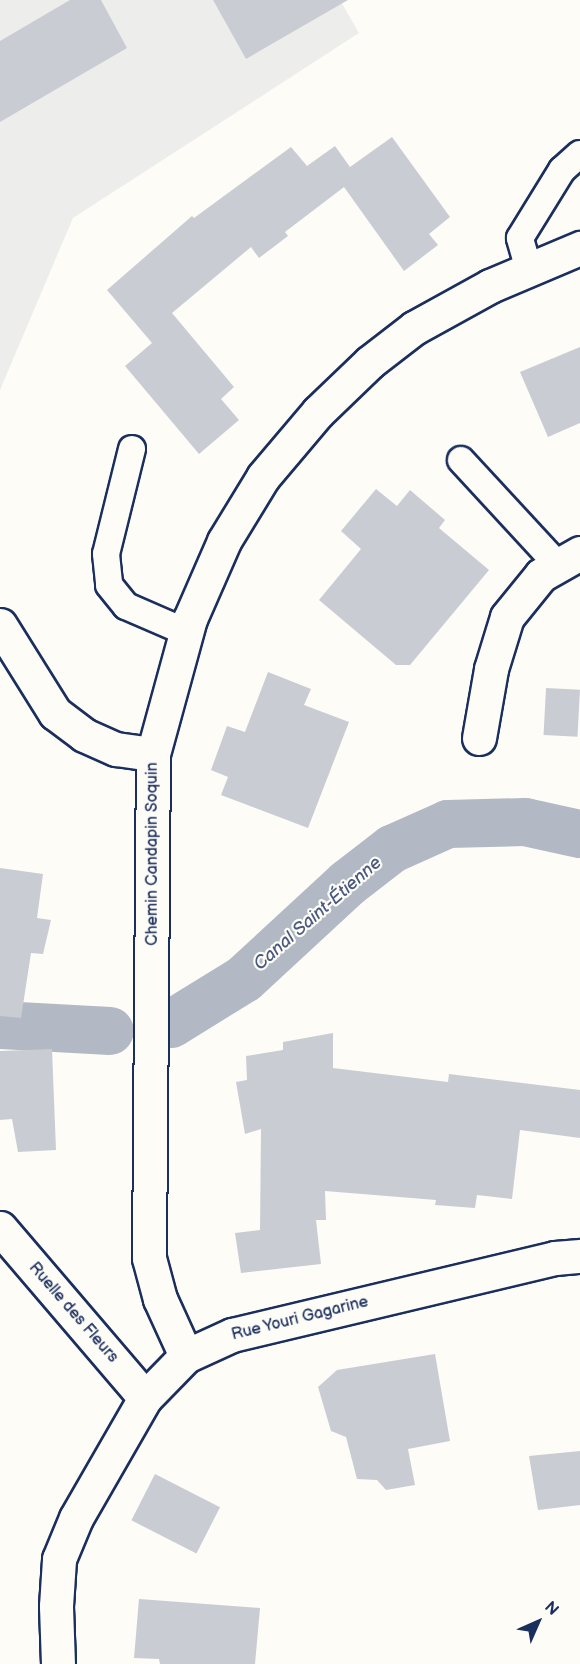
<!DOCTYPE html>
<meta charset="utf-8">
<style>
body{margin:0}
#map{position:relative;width:580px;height:1664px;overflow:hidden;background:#fdfcf7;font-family:"Balsamiq Sans",sans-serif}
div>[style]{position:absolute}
.built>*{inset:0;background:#edeeec}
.canal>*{height:48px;margin:-24px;padding:0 24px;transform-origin:24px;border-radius:24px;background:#b3b8c5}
.building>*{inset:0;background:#c9ccd3;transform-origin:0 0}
.roads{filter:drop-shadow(2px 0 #1b2f5e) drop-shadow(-2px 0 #1b2f5e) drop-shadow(0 2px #1b2f5e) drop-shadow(0 -2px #1b2f5e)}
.lane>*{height:26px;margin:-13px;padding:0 13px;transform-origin:13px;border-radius:13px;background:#fdfcf7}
.street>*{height:33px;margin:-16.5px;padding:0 16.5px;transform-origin:16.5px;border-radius:16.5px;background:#fdfcf7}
.secondary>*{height:33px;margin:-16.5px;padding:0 16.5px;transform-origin:16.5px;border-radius:16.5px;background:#fdfcf7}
span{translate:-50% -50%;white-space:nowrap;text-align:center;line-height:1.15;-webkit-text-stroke:4.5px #fdfcf7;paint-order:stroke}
.street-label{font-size:16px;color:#1b2f5e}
.water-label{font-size:18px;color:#49587d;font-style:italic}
.north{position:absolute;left:508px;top:1592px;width:60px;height:60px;-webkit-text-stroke:4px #fdfcf7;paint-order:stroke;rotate:45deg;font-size:16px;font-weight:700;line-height:24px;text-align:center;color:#1b2f5e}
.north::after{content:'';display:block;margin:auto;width:21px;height:27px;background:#1b2f5e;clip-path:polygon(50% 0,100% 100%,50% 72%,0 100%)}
</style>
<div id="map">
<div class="built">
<i style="clip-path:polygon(0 0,340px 0,359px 33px,73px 218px,0 390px)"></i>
</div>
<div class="canal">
<i style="left:171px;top:1024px;width:86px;rotate:-31.7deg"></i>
<i style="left:244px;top:979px;width:142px;rotate:-42.7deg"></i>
<i style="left:348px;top:883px;width:56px;rotate:-37.7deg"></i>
<i style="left:392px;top:849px;width:61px;rotate:-24.1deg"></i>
<i style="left:448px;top:824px;width:77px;rotate:-1.5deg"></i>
<i style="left:525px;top:822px;width:56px;rotate:12.3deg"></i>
<i style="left:0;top:1025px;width:110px;rotate:3.1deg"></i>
</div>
<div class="building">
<i style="clip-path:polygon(70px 0,101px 0,127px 48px,0 122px,0 41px)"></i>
<i style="clip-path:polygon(213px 0,348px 0,246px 59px)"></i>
<i style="clip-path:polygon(392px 137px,450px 217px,429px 234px,438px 245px,404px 271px,344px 187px,285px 232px,288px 236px,259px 258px,251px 247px,172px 313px,234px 387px,221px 399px,239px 420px,199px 454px,125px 366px,152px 343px,107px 290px,192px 216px,194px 218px,291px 147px,307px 166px,335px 146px,350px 167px)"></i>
<i style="clip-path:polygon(580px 347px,580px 423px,548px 437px,520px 372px)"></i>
<i style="clip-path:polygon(376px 489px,397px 506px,410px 490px,445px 520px,439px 528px,489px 570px,410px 665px,396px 665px,319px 600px,361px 549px,341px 531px)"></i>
<i style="clip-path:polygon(268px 672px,311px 689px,304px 705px,349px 722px,308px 828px,221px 795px,228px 777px,211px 770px,227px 726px,245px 732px)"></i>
<i style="left:546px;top:688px;width:34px;height:47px;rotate:3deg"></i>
<i style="clip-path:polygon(0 868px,43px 874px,37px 918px,51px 920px,43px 954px,31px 953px,21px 1018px,0 1016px)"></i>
<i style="clip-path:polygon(333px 1033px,333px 1068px,448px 1082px,449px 1074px,580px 1090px,580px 1138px,520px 1130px,512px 1199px,477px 1195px,475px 1208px,435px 1205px,436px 1200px,325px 1191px,326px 1220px,316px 1220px,321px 1264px,241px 1273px,235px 1233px,260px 1230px,261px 1129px,245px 1134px,236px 1082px,247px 1080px,246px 1056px,283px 1050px,283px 1042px)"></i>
<i style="clip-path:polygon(52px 1049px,56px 1150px,18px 1152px,12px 1119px,0 1120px,0 1051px)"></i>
<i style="clip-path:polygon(435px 1354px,450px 1441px,408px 1449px,415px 1485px,386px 1490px,377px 1480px,357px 1479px,346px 1437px,331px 1431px,318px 1387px,337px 1370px)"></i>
<i style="clip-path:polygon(580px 1451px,580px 1505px,538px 1510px,529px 1456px)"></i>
<i style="left:155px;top:1474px;width:73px;height:52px;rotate:27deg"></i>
<i style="clip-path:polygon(139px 1599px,260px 1608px,255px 1664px,160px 1664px,159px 1659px,134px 1658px)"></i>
</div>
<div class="roads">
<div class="lane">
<i style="left:529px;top:270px;width:33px;rotate:-106deg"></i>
<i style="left:520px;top:238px;width:80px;rotate:-58.3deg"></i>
<i style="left:562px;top:170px;width:24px;rotate:-42deg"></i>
<i style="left:132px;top:449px;width:108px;rotate:103.9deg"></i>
<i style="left:106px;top:554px;width:31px;rotate:84deg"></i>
<i style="left:109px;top:585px;width:27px;rotate:51deg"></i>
<i style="left:126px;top:606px;width:65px;rotate:23.4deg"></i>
<i style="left:461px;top:460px;width:143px;rotate:47.3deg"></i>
</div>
<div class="street">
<i style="left:0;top:625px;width:104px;rotate:58deg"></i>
<i style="left:55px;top:713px;width:36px;rotate:37deg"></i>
<i style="left:84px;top:735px;width:35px;rotate:24deg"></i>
<i style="left:116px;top:749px;width:37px;rotate:8deg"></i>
<i style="left:479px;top:738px;width:70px;rotate:-80.1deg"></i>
<i style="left:491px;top:669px;width:54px;rotate:-72.9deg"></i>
<i style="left:507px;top:617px;width:54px;rotate:-51deg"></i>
<i style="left:541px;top:575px;width:45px;rotate:-29.4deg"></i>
<i style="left:0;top:1228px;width:223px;rotate:49.5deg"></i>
</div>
<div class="secondary">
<i style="left:186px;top:1356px;width:63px;rotate:-114.5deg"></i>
<i style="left:160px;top:1299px;width:42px;rotate:-105deg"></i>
<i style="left:149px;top:1258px;width:504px;rotate:-89.55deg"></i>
<i style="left:153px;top:754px;width:140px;rotate:-74.7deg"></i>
<i style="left:190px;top:619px;width:85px;rotate:-66.4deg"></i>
<i style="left:224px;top:541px;width:75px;rotate:-58.6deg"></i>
<i style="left:263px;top:477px;width:85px;rotate:-49.8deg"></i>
<i style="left:318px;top:412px;width:72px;rotate:-43.9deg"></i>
<i style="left:370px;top:362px;width:56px;rotate:-37.7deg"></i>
<i style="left:414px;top:328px;width:87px;rotate:-28.9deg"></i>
<i style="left:490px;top:286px;width:98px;rotate:-22.9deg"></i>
<i style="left:58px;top:1664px;width:58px;rotate:-92deg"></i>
<i style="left:56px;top:1606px;width:47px;rotate:-86.3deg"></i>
<i style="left:59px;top:1559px;width:44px;rotate:-67.5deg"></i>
<i style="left:76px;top:1518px;width:138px;rotate:-60.1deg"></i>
<i style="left:145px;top:1398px;width:59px;rotate:-45.7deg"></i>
<i style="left:186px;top:1356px;width:51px;rotate:-24.5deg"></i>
<i style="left:232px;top:1335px;width:332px;rotate:-13.4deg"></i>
<i style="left:555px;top:1258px;width:25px;rotate:-5deg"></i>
</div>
</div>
<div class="street-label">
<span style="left:153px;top:854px;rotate:-90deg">Chemin Candapin Soquin</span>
<span style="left:73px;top:1313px;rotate:49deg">Ruelle des Fleurs</span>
<span style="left:300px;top:1319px;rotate:-14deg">Rue Youri Gagarine</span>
</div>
<div class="water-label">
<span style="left:318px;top:914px;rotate:-41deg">Canal Saint-Étienne</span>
</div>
<div class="north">N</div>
</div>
